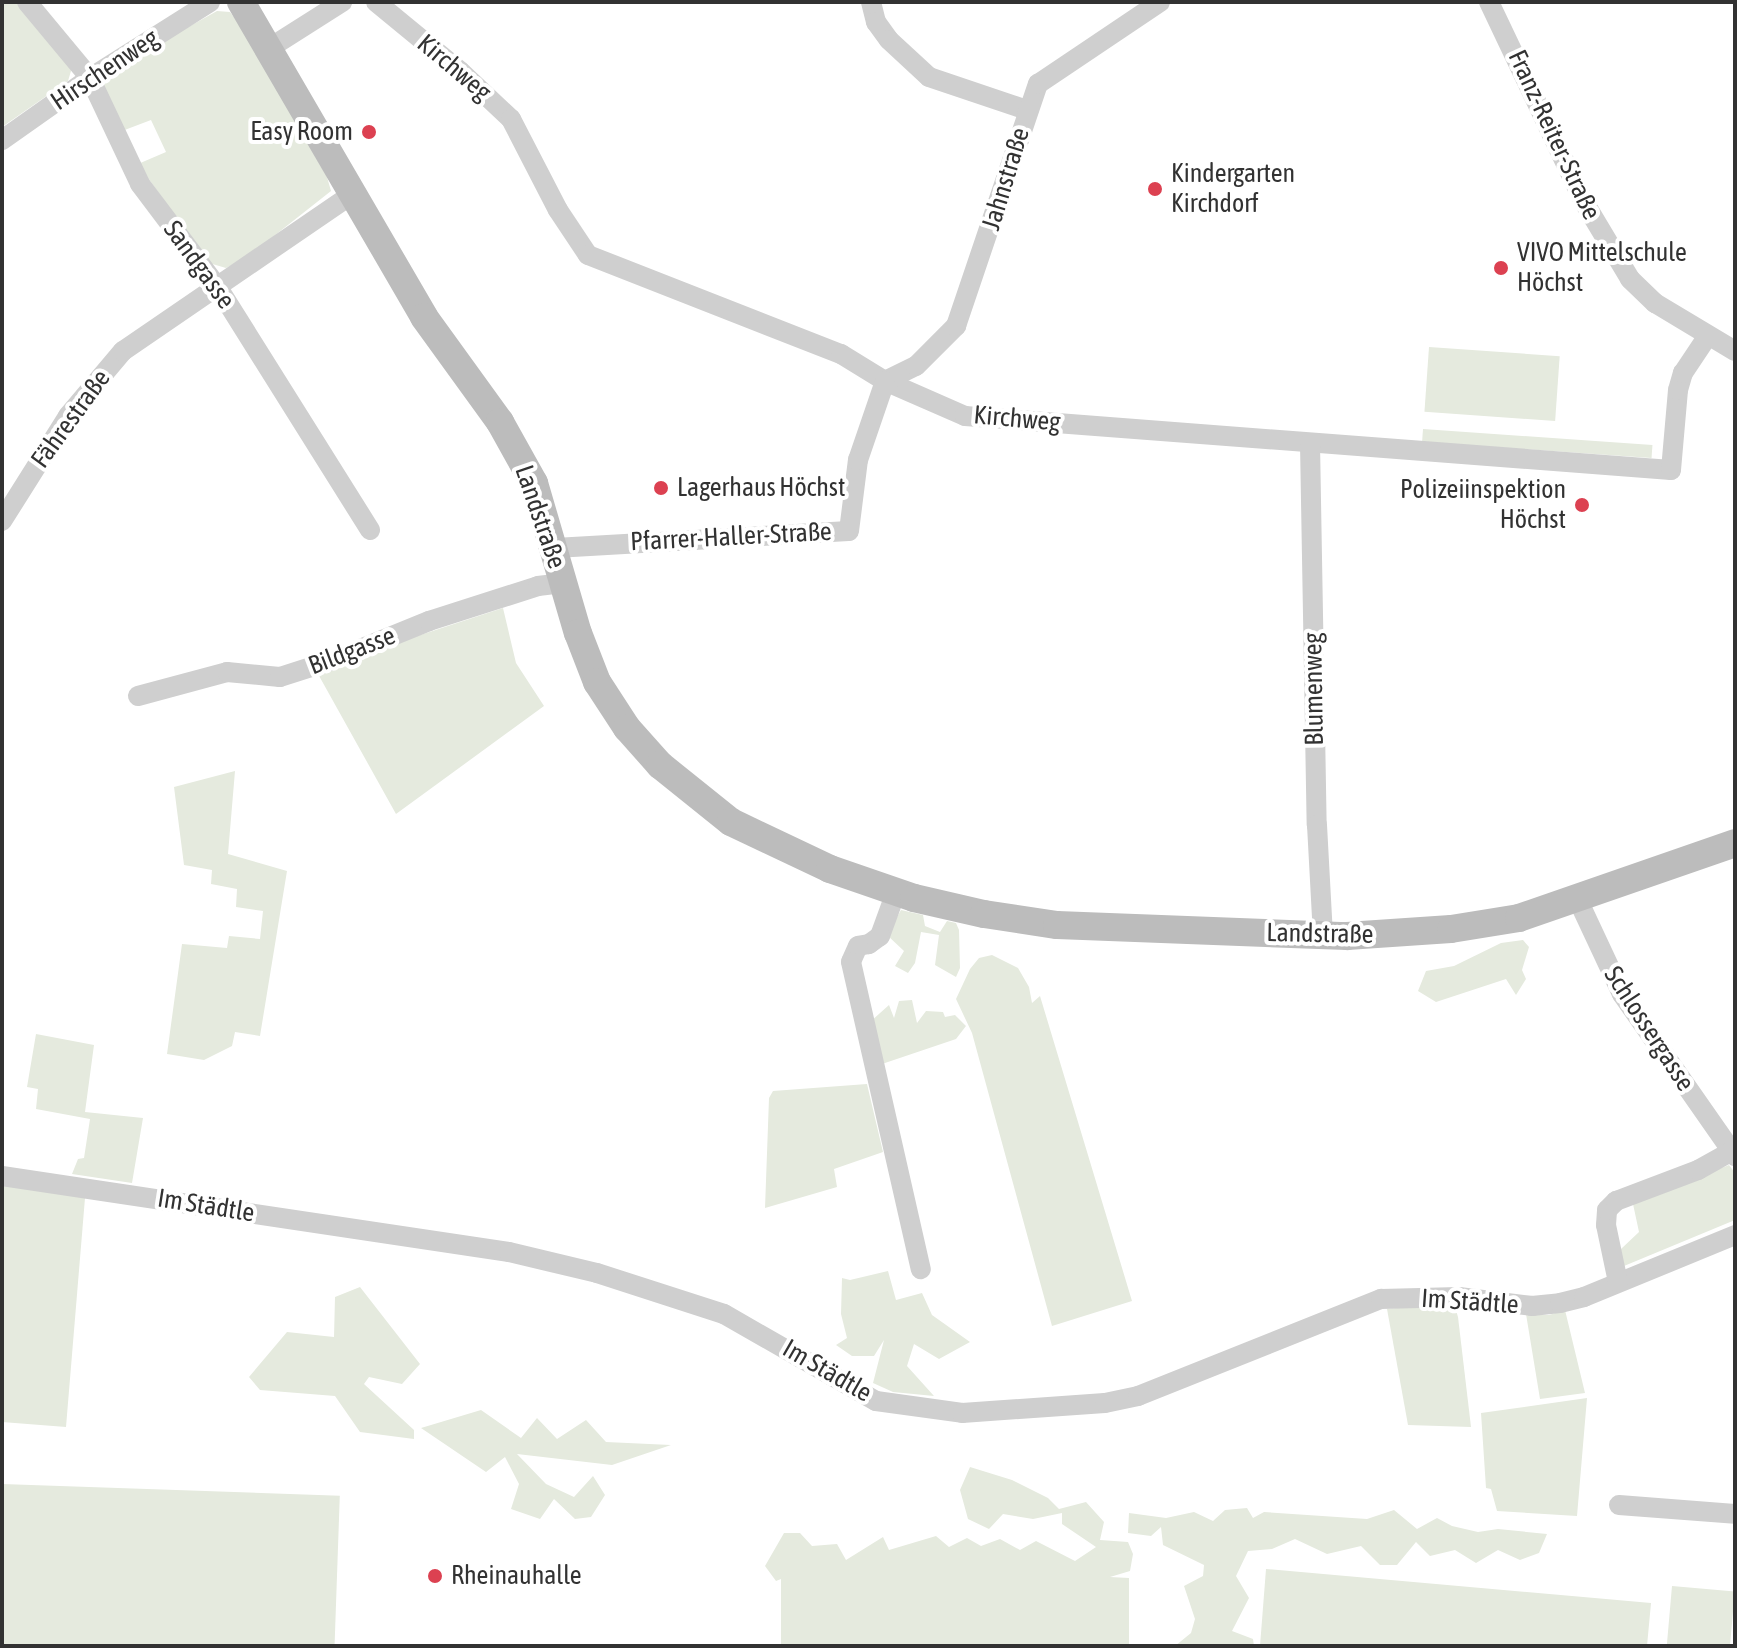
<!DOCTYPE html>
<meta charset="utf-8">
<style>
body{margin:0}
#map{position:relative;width:1737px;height:1648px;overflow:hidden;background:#fff;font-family:"Asap Condensed",sans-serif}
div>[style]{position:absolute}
.green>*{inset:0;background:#e5eade;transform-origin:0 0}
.street>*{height:20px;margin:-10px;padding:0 10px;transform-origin:10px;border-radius:10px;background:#cfcfcf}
.secondary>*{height:28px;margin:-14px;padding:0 14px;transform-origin:14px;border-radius:14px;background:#bcbcbc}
.dots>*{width:22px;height:22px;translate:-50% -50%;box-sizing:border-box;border:4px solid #fff;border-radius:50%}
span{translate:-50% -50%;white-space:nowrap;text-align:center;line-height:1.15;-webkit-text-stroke:8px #fff;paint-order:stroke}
.street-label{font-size:26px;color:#323232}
.poi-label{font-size:26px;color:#323232}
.right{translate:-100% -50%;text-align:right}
.left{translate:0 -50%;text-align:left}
.frame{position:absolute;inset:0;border:4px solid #323232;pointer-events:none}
</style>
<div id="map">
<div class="green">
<i style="clip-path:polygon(2px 2px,21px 2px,69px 59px,71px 71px,68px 81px,2px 127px)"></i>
<i style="clip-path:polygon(217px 11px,230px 12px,239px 24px,327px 177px,331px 191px,246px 258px,226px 268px,209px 263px,138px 164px,166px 152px,151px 120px,122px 131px,101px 96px,101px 76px)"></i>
<i style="left:1429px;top:347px;width:131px;height:65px;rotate:4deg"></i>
<i style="left:1423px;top:429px;width:230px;height:13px;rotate:4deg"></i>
<i style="clip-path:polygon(503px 608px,516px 663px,544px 706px,396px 814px,318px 674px,405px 640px)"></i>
<i style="clip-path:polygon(235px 771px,228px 854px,287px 871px,260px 1036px,235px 1032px,232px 1046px,204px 1060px,167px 1054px,182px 944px,227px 948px,229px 936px,260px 939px,263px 911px,236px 907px,237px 889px,211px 884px,212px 870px,184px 865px,174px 787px)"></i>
<i style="clip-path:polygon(901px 910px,923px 915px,925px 926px,940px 932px,947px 921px,956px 923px,959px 930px,960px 968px,956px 977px,935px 965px,939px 935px,921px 932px,915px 963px,908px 973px,895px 966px,904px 951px,887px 935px)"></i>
<i style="clip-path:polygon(1523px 940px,1529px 947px,1522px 970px,1526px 979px,1516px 995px,1506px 979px,1436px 1002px,1418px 991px,1426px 971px,1454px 966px,1501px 943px)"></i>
<i style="clip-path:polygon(992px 955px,1018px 968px,1029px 987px,1032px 1003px,1040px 996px,1132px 1301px,1052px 1326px,972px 1033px,956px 999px,970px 969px,979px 958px)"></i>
<i style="clip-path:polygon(912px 1000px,917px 1023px,926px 1011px,943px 1012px,945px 1017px,955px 1015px,966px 1026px,956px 1039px,882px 1064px,870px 1022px,889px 1005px,894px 1018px,899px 1001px)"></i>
<i style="clip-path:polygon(36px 1034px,94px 1045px,85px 1112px,143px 1118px,132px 1183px,72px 1174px,78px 1159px,84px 1158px,90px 1119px,36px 1109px,38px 1089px,27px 1087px)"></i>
<i style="clip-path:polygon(867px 1084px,883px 1152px,834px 1169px,837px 1187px,765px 1208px,769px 1098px,773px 1091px)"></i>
<i style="clip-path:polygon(1729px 1165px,1735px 1173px,1735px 1220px,1624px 1266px,1619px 1258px,1621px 1249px,1639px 1232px,1633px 1204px)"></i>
<i style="clip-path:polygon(2px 1184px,85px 1198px,66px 1427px,2px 1422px)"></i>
<i style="clip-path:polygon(888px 1271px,896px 1300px,922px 1293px,932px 1315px,970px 1342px,939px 1359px,914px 1344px,907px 1366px,934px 1396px,893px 1392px,873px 1383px,884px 1340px,874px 1356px,852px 1356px,836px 1345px,847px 1338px,841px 1314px,842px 1278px,850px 1280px)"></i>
<i style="clip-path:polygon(360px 1287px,420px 1364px,402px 1384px,369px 1377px,364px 1384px,414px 1430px,414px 1439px,360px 1432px,335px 1396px,260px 1390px,249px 1377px,287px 1332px,334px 1337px,335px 1297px)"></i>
<i style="clip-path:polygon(1448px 1303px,1455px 1307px,1458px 1317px,1471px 1427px,1408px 1425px,1387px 1309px)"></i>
<i style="clip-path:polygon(1565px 1310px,1585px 1393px,1540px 1399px,1526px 1314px,1549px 1315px)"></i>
<i style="clip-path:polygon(1587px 1398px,1577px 1516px,1497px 1511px,1491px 1489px,1486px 1488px,1481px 1413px)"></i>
<i style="clip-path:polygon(481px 1410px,521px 1438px,537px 1418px,557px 1439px,586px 1420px,606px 1442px,671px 1445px,612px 1465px,517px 1454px,546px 1484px,574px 1497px,593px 1476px,605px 1495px,591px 1517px,575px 1519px,554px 1499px,540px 1519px,511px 1509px,519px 1484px,505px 1457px,486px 1472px,421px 1428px)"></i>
<i style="clip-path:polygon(970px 1467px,1012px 1480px,1048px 1498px,1059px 1509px,1086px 1502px,1104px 1522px,1100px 1540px,1128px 1542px,1133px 1554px,1130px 1571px,1110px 1577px,1129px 1578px,1129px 1646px,781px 1646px,781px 1579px,776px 1581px,765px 1566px,784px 1533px,800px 1533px,812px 1546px,837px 1544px,846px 1560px,883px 1537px,889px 1550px,936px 1536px,949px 1547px,967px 1538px,981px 1546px,1000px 1539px,1020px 1550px,1036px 1541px,1075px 1561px,1096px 1547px,1062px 1524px,1062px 1513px,1033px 1519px,1003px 1514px,989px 1529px,968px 1519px,960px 1490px)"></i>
<i style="left:2px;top:1484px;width:338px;height:162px;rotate:2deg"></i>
<i style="clip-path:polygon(1247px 1508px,1253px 1518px,1264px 1512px,1367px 1519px,1394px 1510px,1417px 1529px,1437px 1518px,1452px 1526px,1478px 1532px,1498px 1529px,1547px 1534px,1539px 1553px,1520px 1560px,1498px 1550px,1476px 1563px,1455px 1550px,1430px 1556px,1416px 1542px,1397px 1565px,1380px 1565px,1361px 1546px,1327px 1554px,1295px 1539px,1272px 1549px,1248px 1551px,1236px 1576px,1249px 1598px,1232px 1631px,1253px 1639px,1254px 1646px,1175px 1646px,1191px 1633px,1195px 1619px,1184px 1586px,1203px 1576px,1204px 1565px,1163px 1545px,1161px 1527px,1151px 1536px,1128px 1533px,1129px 1513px,1166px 1518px,1194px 1512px,1213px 1521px,1225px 1510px)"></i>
<i style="clip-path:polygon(1266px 1569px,1651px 1603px,1647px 1646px,1260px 1646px)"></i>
<i style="left:1672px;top:1586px;width:63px;height:60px;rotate:5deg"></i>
</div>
<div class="street">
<i style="left:27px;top:2px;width:99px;rotate:50.3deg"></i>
<i style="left:90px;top:78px;width:117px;rotate:64.7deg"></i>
<i style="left:140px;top:184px;width:128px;rotate:53deg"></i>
<i style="left:217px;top:286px;width:288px;rotate:57.9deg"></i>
<i style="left:376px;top:2px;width:109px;rotate:39.4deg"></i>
<i style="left:460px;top:71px;width:70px;rotate:43.3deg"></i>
<i style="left:511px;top:119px;width:102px;rotate:62.7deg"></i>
<i style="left:558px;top:210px;width:54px;rotate:56.3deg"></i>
<i style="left:588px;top:255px;width:272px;rotate:21.4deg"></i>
<i style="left:841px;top:354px;width:52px;rotate:31.5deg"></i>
<i style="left:885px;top:381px;width:87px;rotate:23.6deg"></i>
<i style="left:965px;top:416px;width:708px;rotate:4.37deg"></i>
<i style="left:1671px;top:470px;width:80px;rotate:-85deg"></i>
<i style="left:1678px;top:390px;width:18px;rotate:-74deg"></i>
<i style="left:1683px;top:373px;width:43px;rotate:-56.3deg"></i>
<i style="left:871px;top:2px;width:21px;rotate:76deg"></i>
<i style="left:876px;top:22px;width:22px;rotate:54deg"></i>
<i style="left:889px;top:40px;width:54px;rotate:42.8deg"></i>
<i style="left:929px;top:77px;width:103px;rotate:18.6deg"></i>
<i style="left:1489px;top:2px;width:221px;rotate:64.6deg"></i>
<i style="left:1584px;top:202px;width:90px;rotate:59.1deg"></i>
<i style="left:1630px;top:279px;width:35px;rotate:44deg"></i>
<i style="left:1655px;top:303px;width:93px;rotate:31deg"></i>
<i style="left:268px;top:49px;width:88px;rotate:-32.4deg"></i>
<i style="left:2px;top:140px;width:108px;rotate:-35.2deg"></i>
<i style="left:90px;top:78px;width:142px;rotate:-32.3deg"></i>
<i style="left:885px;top:381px;width:34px;rotate:-26deg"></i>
<i style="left:916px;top:366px;width:57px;rotate:-45deg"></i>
<i style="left:956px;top:326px;width:256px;rotate:-71.3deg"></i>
<i style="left:1038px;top:84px;width:147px;rotate:-33.9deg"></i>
<i style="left:1310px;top:443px;width:382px;rotate:89deg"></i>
<i style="left:1317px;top:825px;width:110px;rotate:86.9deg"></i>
<i style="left:2px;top:521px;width:124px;rotate:-57.8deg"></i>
<i style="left:68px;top:416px;width:85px;rotate:-49.8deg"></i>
<i style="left:123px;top:351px;width:278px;rotate:-34.4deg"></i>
<i style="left:555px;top:548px;width:294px;rotate:-3.3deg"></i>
<i style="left:849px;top:531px;width:72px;rotate:-82.8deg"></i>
<i style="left:858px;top:460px;width:83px;rotate:-71.1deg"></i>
<i style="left:138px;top:696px;width:92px;rotate:-15.1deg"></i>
<i style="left:227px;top:672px;width:53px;rotate:5.4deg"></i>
<i style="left:280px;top:677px;width:56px;rotate:-17.8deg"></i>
<i style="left:333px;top:660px;width:104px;rotate:-22.1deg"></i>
<i style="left:429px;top:621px;width:114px;rotate:-17.8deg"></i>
<i style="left:538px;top:586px;width:25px;rotate:-7deg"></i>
<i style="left:896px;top:892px;width:47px;rotate:110deg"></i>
<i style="left:880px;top:936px;width:14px;rotate:144deg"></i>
<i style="left:869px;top:944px;width:11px;rotate:170deg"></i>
<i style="left:858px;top:946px;width:17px;rotate:114deg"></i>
<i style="left:851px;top:962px;width:315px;rotate:77.2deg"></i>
<i style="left:1578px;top:900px;width:104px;rotate:64.9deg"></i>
<i style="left:1622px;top:994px;width:198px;rotate:55.1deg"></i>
<i style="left:2px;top:1176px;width:513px;rotate:8.53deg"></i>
<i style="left:509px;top:1252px;width:90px;rotate:13.4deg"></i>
<i style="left:597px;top:1273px;width:133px;rotate:17.9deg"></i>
<i style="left:724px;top:1314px;width:175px;rotate:29.8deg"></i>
<i style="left:876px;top:1401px;width:87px;rotate:7.9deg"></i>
<i style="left:962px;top:1413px;width:143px;rotate:-4deg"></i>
<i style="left:1105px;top:1403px;width:34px;rotate:-12deg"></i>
<i style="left:1138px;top:1396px;width:262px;rotate:-21.8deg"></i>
<i style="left:1381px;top:1299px;width:78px;rotate:-1.5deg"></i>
<i style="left:1459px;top:1297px;width:74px;rotate:7deg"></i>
<i style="left:1532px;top:1306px;width:28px;rotate:-6deg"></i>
<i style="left:1560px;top:1303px;width:25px;rotate:-14deg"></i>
<i style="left:1584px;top:1297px;width:163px;rotate:-22.3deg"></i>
<i style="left:1618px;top:1282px;width:58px;rotate:-101.9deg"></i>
<i style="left:1606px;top:1225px;width:15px;rotate:-86deg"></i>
<i style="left:1607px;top:1210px;width:13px;rotate:-45deg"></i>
<i style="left:1616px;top:1201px;width:88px;rotate:-20.7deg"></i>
<i style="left:1698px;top:1170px;width:39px;rotate:-29deg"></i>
<i style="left:1619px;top:1505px;width:116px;rotate:4.4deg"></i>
</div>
<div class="secondary">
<i style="left:241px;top:2px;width:364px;rotate:59.8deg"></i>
<i style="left:424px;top:317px;width:130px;rotate:54.1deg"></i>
<i style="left:500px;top:422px;width:70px;rotate:60.9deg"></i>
<i style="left:534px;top:483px;width:156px;rotate:73.7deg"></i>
<i style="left:578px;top:633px;width:53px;rotate:68.8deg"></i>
<i style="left:597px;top:682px;width:55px;rotate:56.9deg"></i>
<i style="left:627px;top:728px;width:50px;rotate:48.3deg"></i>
<i style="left:660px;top:765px;width:91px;rotate:38.8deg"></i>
<i style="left:731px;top:822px;width:110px;rotate:25.4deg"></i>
<i style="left:830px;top:869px;width:89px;rotate:19deg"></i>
<i style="left:914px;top:898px;width:72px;rotate:12.9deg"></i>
<i style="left:984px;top:914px;width:74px;rotate:8.6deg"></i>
<i style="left:1057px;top:925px;width:290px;rotate:2.2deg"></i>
<i style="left:1347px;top:936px;width:104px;rotate:-3.9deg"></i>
<i style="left:1451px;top:929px;width:69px;rotate:-9.2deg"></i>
<i style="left:1519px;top:918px;width:229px;rotate:-19.1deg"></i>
</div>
<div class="dots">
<i style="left:369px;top:132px;background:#dc4151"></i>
<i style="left:1155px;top:189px;background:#dc4151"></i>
<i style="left:1501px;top:268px;background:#dc4151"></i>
<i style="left:661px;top:488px;background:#dc4151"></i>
<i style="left:1582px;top:505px;background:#dc4151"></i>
<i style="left:435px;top:1576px;background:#dc4151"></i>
</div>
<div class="street-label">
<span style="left:454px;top:68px;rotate:40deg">Kirchweg</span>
<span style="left:105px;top:70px;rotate:-34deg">Hirschenweg</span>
<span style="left:1554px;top:135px;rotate:65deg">Franz-Reiter-Straße</span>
<span style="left:1006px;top:179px;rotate:-73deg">Jahnstraße</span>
<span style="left:199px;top:265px;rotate:54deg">Sandgasse</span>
<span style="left:71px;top:419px;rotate:-54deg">Fährestraße</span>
<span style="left:1017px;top:419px;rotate:5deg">Kirchweg</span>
<span style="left:540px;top:517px;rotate:71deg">Landstraße</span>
<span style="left:731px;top:537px;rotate:-3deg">Pfarrer-Haller-Straße</span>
<span style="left:352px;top:651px;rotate:-21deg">Bildgasse</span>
<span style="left:1314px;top:689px;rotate:-91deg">Blumenweg</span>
<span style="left:1320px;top:934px;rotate:1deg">Landstraße</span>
<span style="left:1649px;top:1029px;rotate:57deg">Schlossergasse</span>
<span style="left:206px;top:1206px;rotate:9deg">Im Städtle</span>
<span style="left:1470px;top:1302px;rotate:4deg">Im Städtle</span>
<span style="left:827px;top:1371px;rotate:30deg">Im Städtle</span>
</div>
<div class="poi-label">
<span class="right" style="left:353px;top:132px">Easy Room</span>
<span class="left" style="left:1171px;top:189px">Kindergarten<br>Kirchdorf</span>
<span class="left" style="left:1517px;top:268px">VIVO Mittelschule<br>Höchst</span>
<span class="left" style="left:677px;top:488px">Lagerhaus Höchst</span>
<span class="right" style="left:1566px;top:505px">Polizeiinspektion<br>Höchst</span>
<span class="left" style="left:451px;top:1576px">Rheinauhalle</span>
</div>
<div class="frame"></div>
</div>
